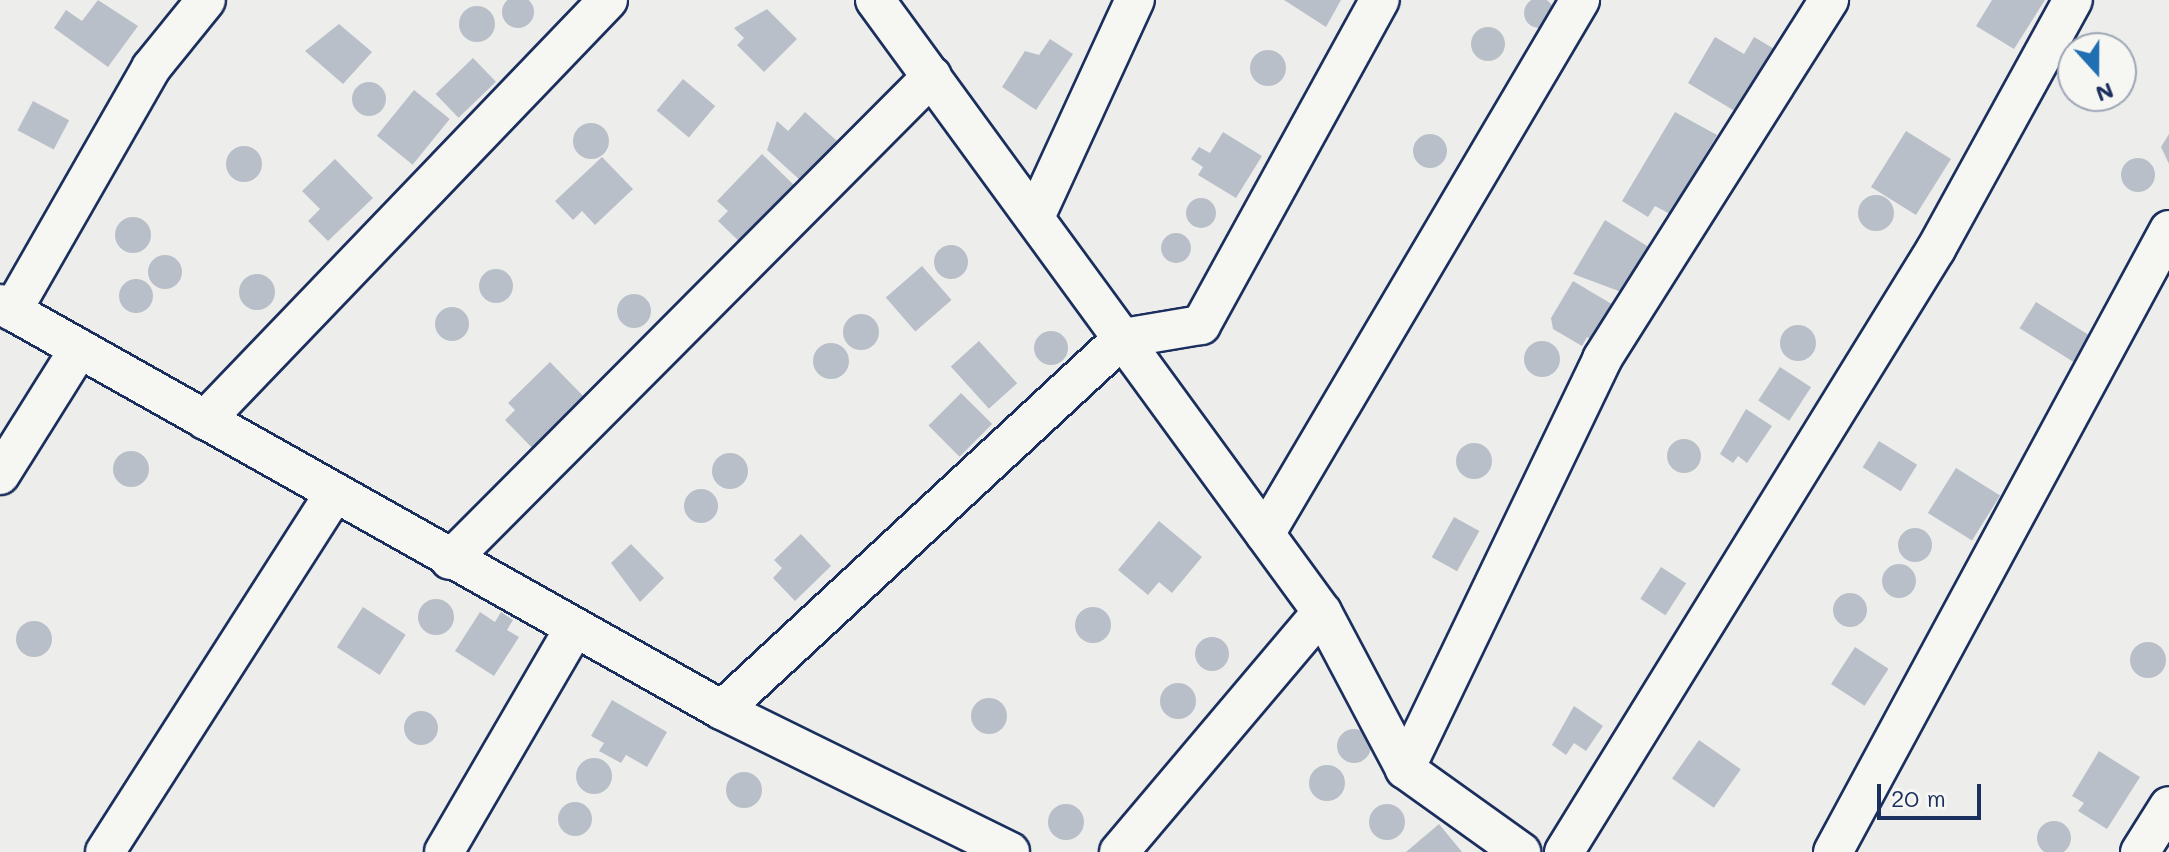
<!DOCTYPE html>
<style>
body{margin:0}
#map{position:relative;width:2169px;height:852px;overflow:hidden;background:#edeeec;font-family:Mali,sans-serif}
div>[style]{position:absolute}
.building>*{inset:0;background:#b9bfc8;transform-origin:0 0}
.round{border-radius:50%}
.roads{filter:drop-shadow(2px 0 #1b2f5e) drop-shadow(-2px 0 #1b2f5e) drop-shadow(0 2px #1b2f5e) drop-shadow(0 -2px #1b2f5e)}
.minor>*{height:38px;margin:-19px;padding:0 19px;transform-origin:19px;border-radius:19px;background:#f6f6f2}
span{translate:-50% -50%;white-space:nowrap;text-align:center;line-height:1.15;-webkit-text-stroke:8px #f6f6f2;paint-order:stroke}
.north{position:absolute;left:2057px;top:32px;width:80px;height:80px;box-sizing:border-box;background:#f6f6f2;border:2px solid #9ea6b7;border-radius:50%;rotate:159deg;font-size:22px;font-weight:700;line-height:32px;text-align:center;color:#1b2f5e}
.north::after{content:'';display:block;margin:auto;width:28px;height:36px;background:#1f6fb2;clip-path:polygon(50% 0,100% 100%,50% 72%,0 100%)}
.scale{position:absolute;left:1877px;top:784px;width:104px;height:36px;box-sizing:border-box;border:4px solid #1b2f5e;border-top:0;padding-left:10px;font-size:24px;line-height:28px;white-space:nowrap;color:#1b2f5e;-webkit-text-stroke:6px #f6f6f2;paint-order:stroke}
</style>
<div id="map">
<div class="building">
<i class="round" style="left:502px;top:-4px;width:32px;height:32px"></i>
<i class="round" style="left:1524px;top:-2px;width:30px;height:30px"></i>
<i style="clip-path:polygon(98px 0,138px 26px,108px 67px,54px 28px,66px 10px,82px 21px)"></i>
<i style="clip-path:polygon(1284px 0,1341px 0,1326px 27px)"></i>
<i style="clip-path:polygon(1992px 0,2045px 0,2014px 49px,1976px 26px)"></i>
<i class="round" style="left:459px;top:6px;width:36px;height:36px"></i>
<i style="clip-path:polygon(767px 9px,797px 39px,764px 72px,737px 45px,744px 38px,734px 28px)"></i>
<i style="clip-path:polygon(339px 24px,372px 52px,343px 84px,305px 51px)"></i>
<i class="round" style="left:1471px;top:27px;width:34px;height:34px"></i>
<i style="clip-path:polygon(1715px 37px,1744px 54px,1754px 37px,1776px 50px,1738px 113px,1688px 83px)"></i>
<i style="clip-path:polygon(1050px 39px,1073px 54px,1036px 110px,1002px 87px,1025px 51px,1039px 55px)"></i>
<i class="round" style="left:1250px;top:50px;width:36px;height:36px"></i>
<i style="left:473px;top:58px;width:33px;height:52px;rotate:46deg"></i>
<i style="left:683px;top:79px;width:42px;height:41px;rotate:40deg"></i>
<i class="round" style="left:352px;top:82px;width:34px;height:34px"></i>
<i style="left:414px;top:90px;width:46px;height:59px;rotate:39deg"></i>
<i style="left:33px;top:101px;width:41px;height:33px;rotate:28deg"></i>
<i style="clip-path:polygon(805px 112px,837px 141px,801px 181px,767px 150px,777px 121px,788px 131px)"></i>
<i style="clip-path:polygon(1675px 112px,1717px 135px,1670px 214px,1655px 206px,1648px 217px,1622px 201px)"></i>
<i class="round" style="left:573px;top:123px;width:36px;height:36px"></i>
<i style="left:1906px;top:131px;width:53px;height:66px;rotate:32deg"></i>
<i style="clip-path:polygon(1223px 132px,1262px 156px,1236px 198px,1198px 175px,1203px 167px,1191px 159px,1199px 147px,1210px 153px)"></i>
<i class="round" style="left:1413px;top:134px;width:34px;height:34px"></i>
<i style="clip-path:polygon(2169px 134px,2169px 164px,2161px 147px)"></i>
<i class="round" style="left:226px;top:146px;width:36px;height:36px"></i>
<i style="clip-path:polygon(762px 154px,798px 189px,744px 246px,718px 221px,728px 211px,717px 201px)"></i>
<i style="clip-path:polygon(602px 157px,633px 189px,595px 225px,582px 211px,573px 220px,555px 201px)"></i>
<i class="round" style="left:2121px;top:158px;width:34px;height:34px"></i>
<i style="clip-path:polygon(335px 159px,373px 198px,328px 241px,308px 221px,320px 209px,302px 191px)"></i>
<i class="round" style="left:1858px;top:195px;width:36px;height:36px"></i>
<i class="round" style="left:1186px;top:198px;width:30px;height:30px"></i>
<i class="round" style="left:115px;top:217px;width:36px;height:36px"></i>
<i style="clip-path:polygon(1605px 220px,1652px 249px,1624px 293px,1573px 274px)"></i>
<i class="round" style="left:1161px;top:233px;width:30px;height:30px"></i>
<i class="round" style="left:934px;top:245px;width:34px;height:34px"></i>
<i class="round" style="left:148px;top:255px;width:34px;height:34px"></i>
<i style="left:922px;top:266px;width:45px;height:48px;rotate:49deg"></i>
<i class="round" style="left:479px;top:269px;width:34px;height:34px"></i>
<i class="round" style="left:239px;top:274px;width:36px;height:36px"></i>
<i class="round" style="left:119px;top:279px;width:34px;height:34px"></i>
<i style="clip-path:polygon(1573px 281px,1615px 306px,1594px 341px,1587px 337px,1582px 346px,1553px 329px,1551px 318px)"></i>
<i class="round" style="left:617px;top:294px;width:34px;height:34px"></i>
<i style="left:2036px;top:302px;width:76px;height:31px;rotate:32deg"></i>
<i class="round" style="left:435px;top:307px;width:34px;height:34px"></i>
<i class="round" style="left:843px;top:314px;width:36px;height:36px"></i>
<i class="round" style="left:1780px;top:325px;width:36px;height:36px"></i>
<i class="round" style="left:1034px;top:331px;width:34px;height:34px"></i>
<i style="left:979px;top:341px;width:57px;height:38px;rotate:48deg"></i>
<i class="round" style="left:1524px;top:341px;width:36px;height:36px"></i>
<i class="round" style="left:813px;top:343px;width:36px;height:36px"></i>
<i style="clip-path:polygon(550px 362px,588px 401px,535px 451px,505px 420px,515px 410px,508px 403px)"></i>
<i style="left:1780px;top:367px;width:37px;height:40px;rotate:33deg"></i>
<i style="left:961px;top:393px;width:44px;height:46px;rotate:45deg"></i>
<i style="clip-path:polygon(1746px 409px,1772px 426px,1747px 463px,1738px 456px,1733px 463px,1720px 454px)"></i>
<i class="round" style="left:1667px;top:439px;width:34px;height:34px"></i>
<i style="left:1879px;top:441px;width:45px;height:31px;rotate:32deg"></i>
<i class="round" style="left:1456px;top:443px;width:36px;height:36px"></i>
<i class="round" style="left:113px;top:451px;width:36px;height:36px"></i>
<i class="round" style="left:712px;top:453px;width:36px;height:36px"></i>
<i style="left:1956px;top:468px;width:52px;height:53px;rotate:32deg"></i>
<i class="round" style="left:684px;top:489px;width:34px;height:34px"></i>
<i style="left:1454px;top:517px;width:29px;height:46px;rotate:29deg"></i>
<i style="clip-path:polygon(1159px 521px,1202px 557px,1172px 593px,1159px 582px,1148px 595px,1118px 570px)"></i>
<i class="round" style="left:1898px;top:528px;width:34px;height:34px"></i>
<i style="clip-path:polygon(801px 534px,831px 566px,795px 601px,773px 578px,782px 568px,774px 560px)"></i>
<i style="clip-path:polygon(631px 544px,664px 578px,640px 602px,611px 563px)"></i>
<i class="round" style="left:1882px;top:564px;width:34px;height:34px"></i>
<i style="left:1661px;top:567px;width:30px;height:38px;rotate:33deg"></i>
<i class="round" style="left:1833px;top:593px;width:34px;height:34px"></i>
<i class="round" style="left:418px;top:599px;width:36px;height:36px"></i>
<i style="left:363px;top:607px;width:51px;height:48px;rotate:33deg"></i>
<i class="round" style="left:1075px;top:607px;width:36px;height:36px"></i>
<i style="clip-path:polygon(480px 612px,495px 622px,501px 612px,513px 620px,507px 630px,519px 637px,494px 676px,455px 651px)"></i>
<i class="round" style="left:16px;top:621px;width:36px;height:36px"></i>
<i class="round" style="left:1195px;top:637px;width:34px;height:34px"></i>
<i class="round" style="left:2130px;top:642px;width:36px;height:36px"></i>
<i style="left:1855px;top:647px;width:40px;height:44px;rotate:33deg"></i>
<i class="round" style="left:1160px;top:683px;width:36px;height:36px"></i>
<i class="round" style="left:971px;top:698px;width:36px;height:36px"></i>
<i style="clip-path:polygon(612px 700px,667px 732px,647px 767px,626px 755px,621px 763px,599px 751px,604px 743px,591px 736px)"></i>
<i style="clip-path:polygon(1574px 706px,1603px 726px,1586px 751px,1574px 743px,1566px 755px,1552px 745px)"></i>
<i class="round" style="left:404px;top:711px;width:34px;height:34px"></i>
<i class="round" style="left:1337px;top:729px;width:34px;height:34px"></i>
<i style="left:1699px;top:740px;width:51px;height:47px;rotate:35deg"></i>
<i style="clip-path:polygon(2099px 751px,2140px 777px,2107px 829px,2078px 811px,2084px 803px,2072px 796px)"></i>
<i class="round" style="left:576px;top:758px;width:36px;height:36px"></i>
<i class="round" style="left:1309px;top:765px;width:36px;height:36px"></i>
<i class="round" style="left:726px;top:772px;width:36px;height:36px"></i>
<i class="round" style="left:558px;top:802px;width:34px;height:34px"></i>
<i class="round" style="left:1369px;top:804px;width:36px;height:36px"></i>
<i class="round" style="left:1048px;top:804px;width:36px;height:36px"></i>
<i class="round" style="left:2037px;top:821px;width:34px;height:34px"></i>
<i style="clip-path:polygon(1439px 824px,1462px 852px,1406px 852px)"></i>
</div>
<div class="roads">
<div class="minor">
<i style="left:875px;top:0;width:758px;rotate:53.86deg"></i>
<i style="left:1322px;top:612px;width:178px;rotate:62.1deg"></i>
<i style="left:1405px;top:769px;width:143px;rotate:35.6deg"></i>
<i style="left:1035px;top:217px;width:239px;rotate:-65.3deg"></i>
<i style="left:0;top:304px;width:828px;rotate:29.35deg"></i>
<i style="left:722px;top:710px;width:321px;rotate:26.2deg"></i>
<i style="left:12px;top:311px;width:280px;rotate:-60.2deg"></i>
<i style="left:151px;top:68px;width:87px;rotate:-51deg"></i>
<i style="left:205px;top:420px;width:582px;rotate:-46.18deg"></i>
<i style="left:0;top:475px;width:149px;rotate:-57.9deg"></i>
<i style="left:1265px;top:534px;width:620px;rotate:-59.46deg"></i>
<i style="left:450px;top:560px;width:683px;rotate:-45.12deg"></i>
<i style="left:722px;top:710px;width:547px;rotate:-42.85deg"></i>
<i style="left:1123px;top:338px;width:79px;rotate:-9.5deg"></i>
<i style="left:1201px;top:325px;width:371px;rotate:-61.2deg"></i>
<i style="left:1405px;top:769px;width:455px;rotate:-64.3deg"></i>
<i style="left:1602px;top:359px;width:425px;rotate:-57.7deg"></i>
<i style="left:105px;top:852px;width:425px;rotate:-57.4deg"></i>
<i style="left:444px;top:852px;width:258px;rotate:-59.8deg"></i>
<i style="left:1119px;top:852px;width:314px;rotate:-49.8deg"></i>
<i style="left:1564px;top:852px;width:709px;rotate:-58.33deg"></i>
<i style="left:1936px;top:249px;width:284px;rotate:-61.2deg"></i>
<i style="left:1833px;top:852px;width:707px;rotate:-61.62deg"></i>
<i style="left:2140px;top:852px;width:54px;rotate:-57.8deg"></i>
</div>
</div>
<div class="north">N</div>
<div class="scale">20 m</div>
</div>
